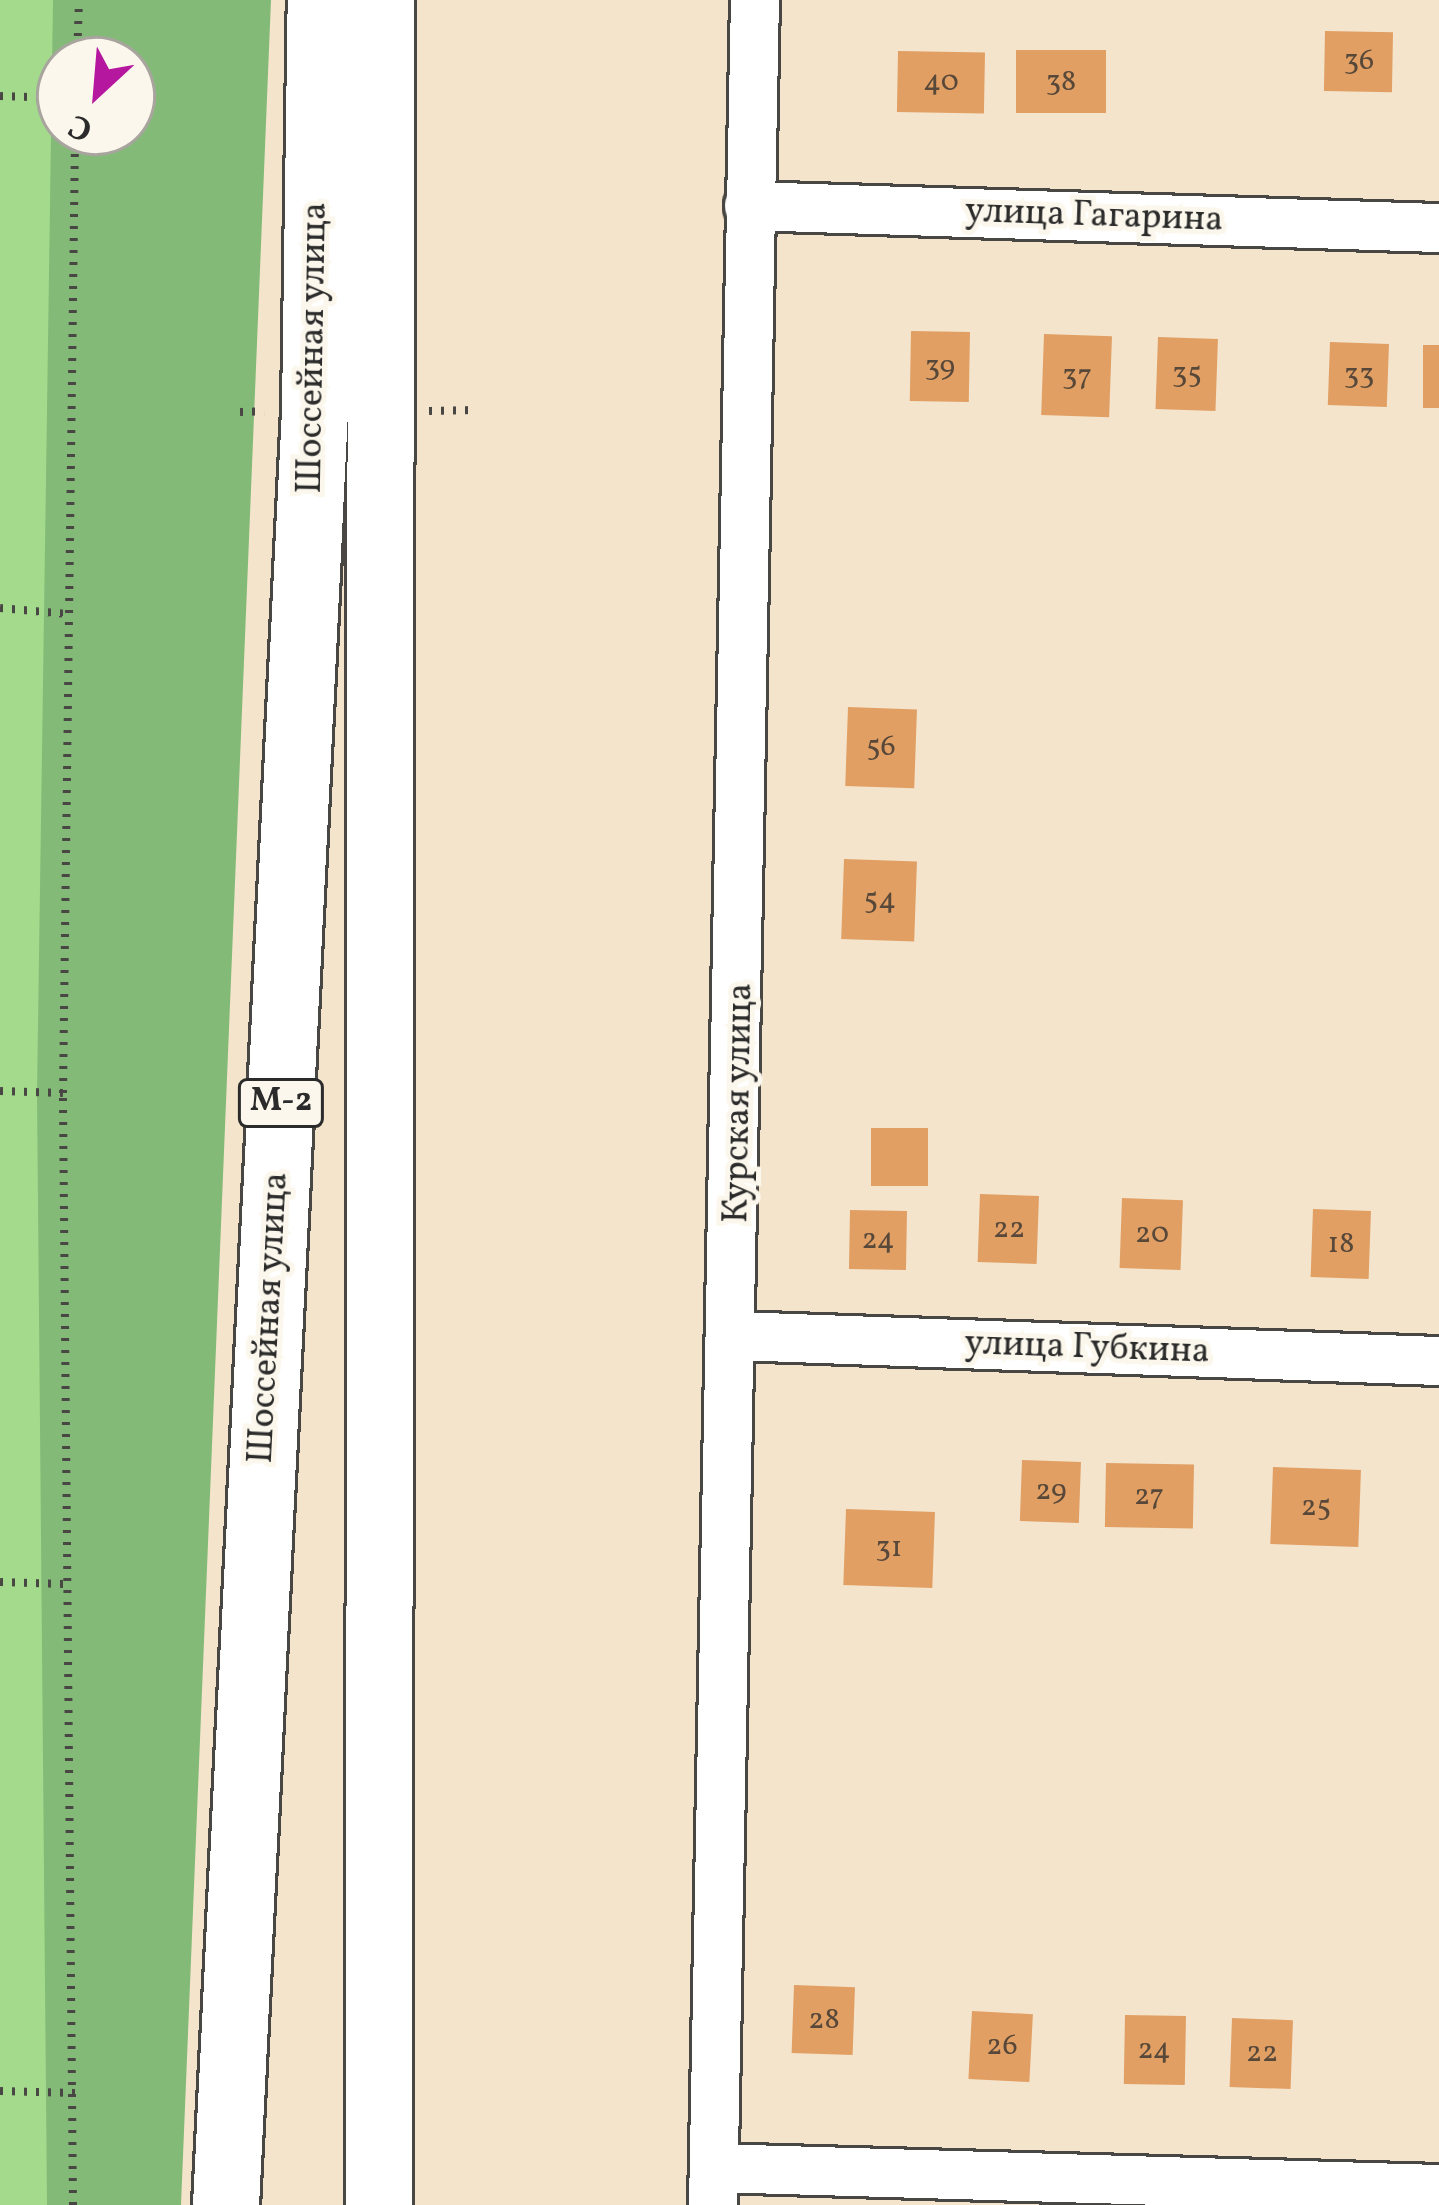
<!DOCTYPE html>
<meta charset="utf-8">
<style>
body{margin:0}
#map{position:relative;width:1439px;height:2205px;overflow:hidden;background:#f4e4cb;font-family:Vollkorn,serif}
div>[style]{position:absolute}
.green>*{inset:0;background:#a4da8b}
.forest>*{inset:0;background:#83ba77}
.building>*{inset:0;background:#e19f64;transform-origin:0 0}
.path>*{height:8px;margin-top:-4px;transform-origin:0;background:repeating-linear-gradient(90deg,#494743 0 3px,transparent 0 12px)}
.roads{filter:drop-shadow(3px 0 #494743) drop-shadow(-3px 0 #494743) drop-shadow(0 3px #494743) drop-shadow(0 -3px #494743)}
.minor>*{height:48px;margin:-24px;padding:0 24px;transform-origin:24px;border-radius:24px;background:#fff}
.highway>*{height:66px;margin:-33px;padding:0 33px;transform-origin:33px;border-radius:33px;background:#fff}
span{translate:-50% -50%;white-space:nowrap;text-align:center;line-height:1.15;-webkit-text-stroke:10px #fbf7ec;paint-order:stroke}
.number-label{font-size:30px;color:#584839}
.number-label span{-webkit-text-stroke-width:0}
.shield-label span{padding:3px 9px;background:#fbf7ec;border:3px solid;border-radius:9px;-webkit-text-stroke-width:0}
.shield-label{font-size:33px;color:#2b2b2b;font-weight:700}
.street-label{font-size:36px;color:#2b2b2b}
.north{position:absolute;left:36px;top:36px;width:120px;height:120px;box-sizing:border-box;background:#fbf7ec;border:3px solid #a8a59f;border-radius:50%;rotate:206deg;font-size:33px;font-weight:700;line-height:48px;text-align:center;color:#2b2b2b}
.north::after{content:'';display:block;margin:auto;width:42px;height:54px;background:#b5179e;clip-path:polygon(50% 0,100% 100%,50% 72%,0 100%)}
</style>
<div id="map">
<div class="green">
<i style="clip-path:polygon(0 0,79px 0,60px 60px,73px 2205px,0 2205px)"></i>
</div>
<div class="forest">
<i style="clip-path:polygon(evenodd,53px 0,271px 0,181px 2205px,47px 2205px,37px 1093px,53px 0,60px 60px,132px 60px,132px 132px,60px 132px,60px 60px)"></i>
</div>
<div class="building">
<i style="left:1325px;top:31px;width:68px;height:60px;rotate:1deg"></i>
<i style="left:1016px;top:50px;width:90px;height:63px"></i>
<i style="left:898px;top:51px;width:87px;height:61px;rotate:1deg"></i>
<i style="left:911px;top:331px;width:59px;height:70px;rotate:1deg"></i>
<i style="left:1044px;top:334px;width:68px;height:81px;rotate:2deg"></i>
<i style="left:1158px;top:337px;width:60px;height:72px;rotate:2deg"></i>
<i style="left:1330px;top:342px;width:59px;height:63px;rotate:2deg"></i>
<i style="left:1423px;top:345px;width:16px;height:63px"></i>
<i style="left:848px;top:707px;width:69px;height:79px;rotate:2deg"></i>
<i style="left:844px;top:859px;width:73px;height:80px;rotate:2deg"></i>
<i style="left:871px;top:1128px;width:57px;height:58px"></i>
<i style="left:980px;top:1194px;width:59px;height:68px;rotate:2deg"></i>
<i style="left:1122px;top:1198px;width:61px;height:70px;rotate:2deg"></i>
<i style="left:1313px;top:1209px;width:58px;height:68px;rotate:2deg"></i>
<i style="left:850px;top:1210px;width:57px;height:59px;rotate:1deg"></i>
<i style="left:1022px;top:1460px;width:59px;height:61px;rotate:2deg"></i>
<i style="left:1106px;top:1463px;width:88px;height:64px;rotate:1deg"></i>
<i style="left:1273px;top:1467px;width:88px;height:77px;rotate:2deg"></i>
<i style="left:846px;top:1509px;width:89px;height:76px;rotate:2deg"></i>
<i style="left:794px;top:1985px;width:61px;height:68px;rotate:2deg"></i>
<i style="left:972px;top:2011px;width:61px;height:68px;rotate:3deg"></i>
<i style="left:1125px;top:2015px;width:61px;height:69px;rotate:1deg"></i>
<i style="left:1232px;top:2018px;width:61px;height:69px;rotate:2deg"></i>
</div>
<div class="path">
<i style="left:77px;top:60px;width:60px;rotate:-88.1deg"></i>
<i style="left:0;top:96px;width:60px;rotate:1.9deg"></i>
<i style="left:429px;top:411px;width:47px;rotate:-1.2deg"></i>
<i style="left:240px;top:412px;width:24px;rotate:-2deg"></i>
<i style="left:0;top:608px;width:68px;rotate:5deg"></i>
<i style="left:0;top:1091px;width:63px;rotate:1.8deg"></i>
<i style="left:0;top:1582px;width:64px;rotate:1.8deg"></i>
<i style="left:0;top:2091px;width:75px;rotate:1.5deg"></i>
<i style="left:73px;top:2205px;width:1112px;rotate:-90.52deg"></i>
<i style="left:63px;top:1093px;width:961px;rotate:-89.28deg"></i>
</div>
<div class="roads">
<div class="minor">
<i style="left:749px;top:206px;width:690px;rotate:1.83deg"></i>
<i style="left:736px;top:1336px;width:703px;rotate:2.04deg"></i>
<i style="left:714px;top:2168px;width:725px;rotate:1.66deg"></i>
<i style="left:713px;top:2205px;width:2205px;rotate:-88.91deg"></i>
</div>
<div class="highway">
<i style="left:226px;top:2205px;width:1797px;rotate:-87.16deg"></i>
<i style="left:315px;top:410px;width:410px;rotate:-89.2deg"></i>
<i style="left:379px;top:2205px;width:2205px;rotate:-89.95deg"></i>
</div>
</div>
<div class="number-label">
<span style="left:1359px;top:61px">36</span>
<span style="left:941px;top:82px">40</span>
<span style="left:1061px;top:82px">38</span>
<span style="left:940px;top:367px">39</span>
<span style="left:1187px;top:374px">35</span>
<span style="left:1359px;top:375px">33</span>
<span style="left:1077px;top:376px">37</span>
<span style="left:881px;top:747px">56</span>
<span style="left:880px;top:900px">54</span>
<span style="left:1009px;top:1229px">22</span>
<span style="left:1152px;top:1234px">20</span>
<span style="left:878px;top:1240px">24</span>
<span style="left:1341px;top:1244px">18</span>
<span style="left:1051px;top:1491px">29</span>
<span style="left:1149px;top:1496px">27</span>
<span style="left:1316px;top:1507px">25</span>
<span style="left:889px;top:1548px">31</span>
<span style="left:824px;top:2020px">28</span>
<span style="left:1002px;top:2046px">26</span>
<span style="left:1154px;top:2050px">24</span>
<span style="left:1262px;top:2053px">22</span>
</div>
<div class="shield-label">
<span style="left:281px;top:1103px">М-2</span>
</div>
<div class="street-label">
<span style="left:1094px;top:217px;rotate:2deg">улица Гагарина</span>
<span style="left:314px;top:348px;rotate:-89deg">Шоссейная улица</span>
<span style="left:740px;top:1103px;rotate:-89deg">Курская улица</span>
<span style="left:270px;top:1318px;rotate:-87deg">Шоссейная улица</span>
<span style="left:1087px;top:1349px;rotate:2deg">улица Губкина</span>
</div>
<div class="north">С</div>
</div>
